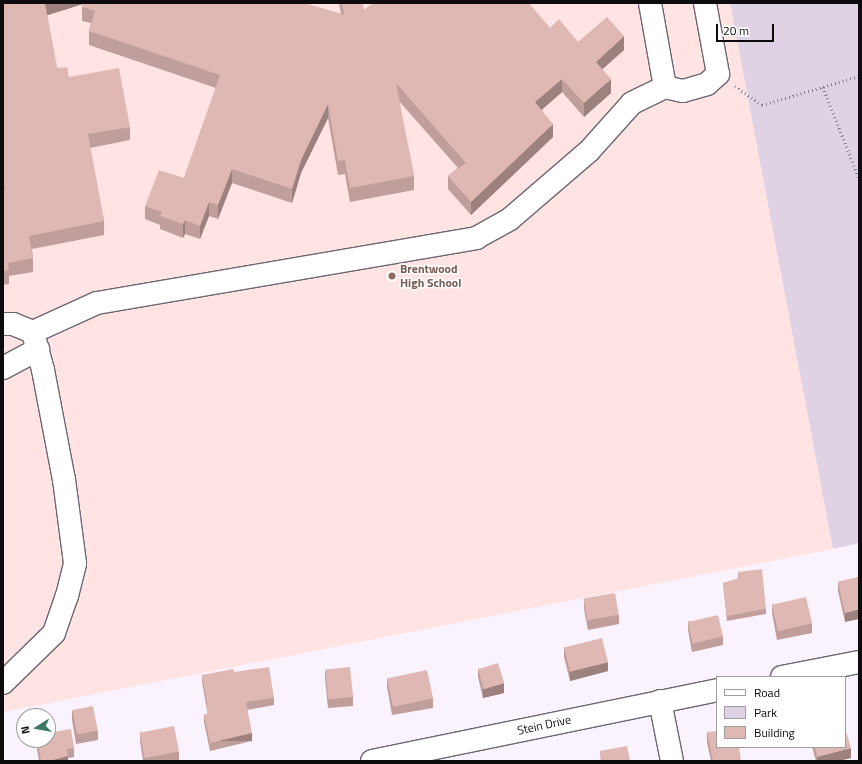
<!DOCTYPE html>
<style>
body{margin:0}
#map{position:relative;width:862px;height:764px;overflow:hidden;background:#faf2fd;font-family:"Titillium Web",sans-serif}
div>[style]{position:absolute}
.education>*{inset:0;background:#ffe4e3}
.green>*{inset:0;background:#dfd2e4}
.path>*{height:2.5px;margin-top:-1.25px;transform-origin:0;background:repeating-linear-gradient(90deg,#858087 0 1px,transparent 0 4px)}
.roads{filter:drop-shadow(1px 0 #6d6670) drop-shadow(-1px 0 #6d6670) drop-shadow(0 1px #6d6670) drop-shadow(0 -1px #6d6670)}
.minor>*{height:22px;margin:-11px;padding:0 11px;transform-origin:11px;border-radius:11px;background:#fff}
.wall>*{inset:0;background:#c09e9b}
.shaded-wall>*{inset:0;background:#9c817e;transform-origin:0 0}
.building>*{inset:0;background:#dfb8b4;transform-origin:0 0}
.dots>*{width:11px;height:11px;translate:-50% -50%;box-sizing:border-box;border:2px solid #fff;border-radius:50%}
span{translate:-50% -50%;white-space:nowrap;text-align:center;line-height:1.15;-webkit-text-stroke:3px #fff;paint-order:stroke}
.education-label{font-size:12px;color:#785e54;font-weight:700}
.left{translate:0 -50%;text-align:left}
.street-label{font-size:12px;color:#0d0b0e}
.frame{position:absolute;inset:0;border:4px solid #0d0b0e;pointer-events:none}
.legend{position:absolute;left:716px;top:676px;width:130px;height:72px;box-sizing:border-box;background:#fff;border:1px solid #9e9d9f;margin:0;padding:5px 7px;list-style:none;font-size:12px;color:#0d0b0e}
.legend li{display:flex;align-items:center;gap:8px;height:20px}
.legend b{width:20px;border:1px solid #9e9d9f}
.north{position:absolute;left:16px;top:708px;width:40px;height:40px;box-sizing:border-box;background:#fff;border:1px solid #9e9d9f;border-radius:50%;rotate:259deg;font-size:11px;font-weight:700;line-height:16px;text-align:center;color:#0d0b0e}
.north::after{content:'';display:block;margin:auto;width:14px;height:18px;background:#387865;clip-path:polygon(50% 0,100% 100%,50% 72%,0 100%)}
.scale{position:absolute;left:716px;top:24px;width:58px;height:18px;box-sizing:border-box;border:2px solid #0d0b0e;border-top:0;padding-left:5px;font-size:12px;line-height:14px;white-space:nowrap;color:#0d0b0e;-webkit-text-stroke:3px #fff;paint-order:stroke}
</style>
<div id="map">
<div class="education">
<i style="clip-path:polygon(3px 3px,730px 3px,833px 549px,3px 712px)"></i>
</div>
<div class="green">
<i style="clip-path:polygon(730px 3px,859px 3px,859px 543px,833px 549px)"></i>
</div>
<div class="path">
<i style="left:735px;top:86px;width:33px;rotate:35deg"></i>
<i style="left:762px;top:105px;width:101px;rotate:-16.6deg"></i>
<i style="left:823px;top:87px;width:98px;rotate:68.4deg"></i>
</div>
<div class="roads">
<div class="minor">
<i style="left:650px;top:3px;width:85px;rotate:79.9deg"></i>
<i style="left:3px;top:324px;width:10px"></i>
<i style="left:13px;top:324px;width:22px;rotate:22deg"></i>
<i style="left:33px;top:332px;width:70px;rotate:-24.4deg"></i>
<i style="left:97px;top:303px;width:385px;rotate:-9.7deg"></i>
<i style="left:476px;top:238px;width:39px;rotate:-29deg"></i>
<i style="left:510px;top:219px;width:104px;rotate:-40.7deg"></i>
<i style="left:589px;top:151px;width:64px;rotate:-48.1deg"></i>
<i style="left:632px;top:103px;width:37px;rotate:-26deg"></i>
<i style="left:665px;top:87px;width:18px;rotate:13deg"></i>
<i style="left:683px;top:91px;width:25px;rotate:-16deg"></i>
<i style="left:707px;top:84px;width:15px;rotate:-42deg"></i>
<i style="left:718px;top:74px;width:72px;rotate:-100.4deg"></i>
<i style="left:3px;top:368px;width:40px;rotate:-28deg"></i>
<i style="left:782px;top:677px;width:78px;rotate:-11deg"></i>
<i style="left:3px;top:683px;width:71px;rotate:-44.4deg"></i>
<i style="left:54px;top:633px;width:39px;rotate:-71deg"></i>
<i style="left:67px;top:596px;width:34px;rotate:-76deg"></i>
<i style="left:75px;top:563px;width:84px;rotate:-97.5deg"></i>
<i style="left:64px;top:480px;width:112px;rotate:-100.8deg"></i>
<i style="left:43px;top:370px;width:39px;rotate:-105deg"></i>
<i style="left:660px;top:701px;width:61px;rotate:78.7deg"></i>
<i style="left:372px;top:761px;width:352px;rotate:-11.6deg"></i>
</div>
</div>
<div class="wall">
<i style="clip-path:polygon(3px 3px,303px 3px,341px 14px,339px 3px,362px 3px,364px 10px,550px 28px,578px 42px,624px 50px,602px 69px,611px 93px,584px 117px,562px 92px,542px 110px,553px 137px,471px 215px,448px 189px,448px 176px,458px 168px,399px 101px,414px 176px,414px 190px,350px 202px,345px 174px,338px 175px,328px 118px,301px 173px,292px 203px,232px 183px,218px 219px,209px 216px,200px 239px,185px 234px,183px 238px,160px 229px,160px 225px,145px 219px,145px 206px,184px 178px,216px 88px,89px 45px,89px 31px,91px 23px,82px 21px,82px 7px,83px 4px,47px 15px,57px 68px,130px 127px,130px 140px,90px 148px,104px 221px,104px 235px,32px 249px,33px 258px,33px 272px,9px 276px,9px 284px,3px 285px)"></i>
<i style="clip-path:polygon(738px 572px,766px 609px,766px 614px,727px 621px,723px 583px,738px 579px)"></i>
<i style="clip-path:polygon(859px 577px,845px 622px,838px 591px,838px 582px)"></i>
<i style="clip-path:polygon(584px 599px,619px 615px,619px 624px,588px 630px,584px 609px)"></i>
<i style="clip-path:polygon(772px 604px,812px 623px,812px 633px,777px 640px,772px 613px)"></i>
<i style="clip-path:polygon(688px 621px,723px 636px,723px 645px,692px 652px,688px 630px)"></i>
<i style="clip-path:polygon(564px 647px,608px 671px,570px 681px,564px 657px)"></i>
<i style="clip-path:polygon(478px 668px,504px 693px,483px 698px,478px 677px)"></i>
<i style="clip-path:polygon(325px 670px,353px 697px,353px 706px,328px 708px,325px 679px)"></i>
<i style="clip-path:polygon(234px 672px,274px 698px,274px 705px,247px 710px,252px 741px,210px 751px,204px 722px,204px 714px,207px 714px,207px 710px,202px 682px,202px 675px)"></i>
<i style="clip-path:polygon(387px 678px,433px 698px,433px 708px,392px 715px,387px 687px)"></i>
<i style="clip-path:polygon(72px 710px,98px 731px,98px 740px,76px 744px,72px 720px)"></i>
<i style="clip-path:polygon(140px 732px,179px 752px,179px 761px,143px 761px,140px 741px)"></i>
<i style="clip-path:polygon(707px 732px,741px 761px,711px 761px,707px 742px)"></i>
<i style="clip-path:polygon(48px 733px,74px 748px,74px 757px,68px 758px,68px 761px,39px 761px,37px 749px,37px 740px,48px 738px)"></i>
<i style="clip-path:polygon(812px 747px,845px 747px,851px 758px,838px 761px,816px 761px)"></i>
<i style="clip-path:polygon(600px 751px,630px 761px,601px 761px)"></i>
</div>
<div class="shaded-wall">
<i style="clip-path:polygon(45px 3px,86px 3px,45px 16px)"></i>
<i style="clip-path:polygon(624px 36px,624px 50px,596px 75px,596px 62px)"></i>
<i style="clip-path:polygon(562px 79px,562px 92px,535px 115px,535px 102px)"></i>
<i style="clip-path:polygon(611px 79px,611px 93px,584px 117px,584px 103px)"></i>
<i style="clip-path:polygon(328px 104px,328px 118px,301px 173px,292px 203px,292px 189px,301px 160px)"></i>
<i style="clip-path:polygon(553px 124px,553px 137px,471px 215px,471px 202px)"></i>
<i style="clip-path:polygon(232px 169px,232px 183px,218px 219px,218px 205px)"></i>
<i style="clip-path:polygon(209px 202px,209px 216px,200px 239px,200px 226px)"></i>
<i style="clip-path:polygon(185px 220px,185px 234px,183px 238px,183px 224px)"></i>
<i style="clip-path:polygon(859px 609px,859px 619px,845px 622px,845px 613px)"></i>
<i style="clip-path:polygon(608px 662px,608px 671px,570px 681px,570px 671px)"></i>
<i style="clip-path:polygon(504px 683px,504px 693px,483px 698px,483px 689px)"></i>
<i style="left:252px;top:733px;width:8px;height:43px;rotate:90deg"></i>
<i style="clip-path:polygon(851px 748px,851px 758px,838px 761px,817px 761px,817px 757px)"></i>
<i style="clip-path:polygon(68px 756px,68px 761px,49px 761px)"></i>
</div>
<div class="building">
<i style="clip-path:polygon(3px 3px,45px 3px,57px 68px,67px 67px,69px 77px,119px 68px,130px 127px,88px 134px,104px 221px,29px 236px,33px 258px,8px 263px,9px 270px,3px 271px,3px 190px,5px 190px,3px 178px)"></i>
<i style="clip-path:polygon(84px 3px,303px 3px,344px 15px,342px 3px,362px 3px,364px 10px,373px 3px,529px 3px,550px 28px,559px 19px,578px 42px,607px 17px,624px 36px,596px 62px,611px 79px,584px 103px,562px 79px,535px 102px,553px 124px,471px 202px,448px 176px,466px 163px,396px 83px,414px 176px,350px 188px,345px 160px,338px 161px,328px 104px,301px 160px,292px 189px,232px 169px,218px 205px,209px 202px,200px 226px,185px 220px,183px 224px,160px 216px,162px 212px,145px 206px,159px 170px,184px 178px,220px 75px,89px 31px,95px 11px,82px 7px)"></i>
<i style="clip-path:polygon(762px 569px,766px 609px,727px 616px,723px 583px,739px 578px,738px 572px)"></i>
<i style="clip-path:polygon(859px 577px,859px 609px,845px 613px,838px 582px)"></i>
<i style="left:615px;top:593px;width:22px;height:32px;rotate:80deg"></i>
<i style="left:806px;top:597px;width:27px;height:35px;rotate:77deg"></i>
<i style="left:718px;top:615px;width:22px;height:31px;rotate:77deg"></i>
<i style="left:602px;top:638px;width:25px;height:39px;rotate:76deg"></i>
<i style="left:498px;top:663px;width:21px;height:21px;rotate:73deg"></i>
<i style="clip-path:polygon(269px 667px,274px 698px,246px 702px,252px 733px,210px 743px,204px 714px,207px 714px,207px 703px,202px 675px,233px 669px,234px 672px)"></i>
<i style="left:350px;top:667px;width:30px;height:25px;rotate:84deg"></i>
<i style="left:427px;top:670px;width:29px;height:41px;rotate:78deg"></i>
<i style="left:93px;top:706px;width:25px;height:21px;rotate:79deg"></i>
<i style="left:174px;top:726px;width:26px;height:35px;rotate:79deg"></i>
<i style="clip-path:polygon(845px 728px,851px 748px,817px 757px,815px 747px,845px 747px)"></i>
<i style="clip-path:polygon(71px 729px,74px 748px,67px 749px,68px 756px,49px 761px,41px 761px,37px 740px,48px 740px,48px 738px,49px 738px,48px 733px)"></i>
<i style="clip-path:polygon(717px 731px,717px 747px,739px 747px,741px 761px,713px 761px,707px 732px)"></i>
<i style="clip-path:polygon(627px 746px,630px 761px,602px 761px,600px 751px)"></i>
</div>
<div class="dots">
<i style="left:392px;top:276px;background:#8d6e63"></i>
</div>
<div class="education-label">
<span class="left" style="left:400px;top:276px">Brentwood<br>High School</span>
</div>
<div class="street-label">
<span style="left:544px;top:725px;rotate:-12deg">Stein Drive</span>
</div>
<div class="frame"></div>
<ul class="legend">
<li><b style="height:5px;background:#fff"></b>Road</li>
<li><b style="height:11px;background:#dfd2e4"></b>Park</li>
<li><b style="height:11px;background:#dfb8b4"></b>Building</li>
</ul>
<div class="north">N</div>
<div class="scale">20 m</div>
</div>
